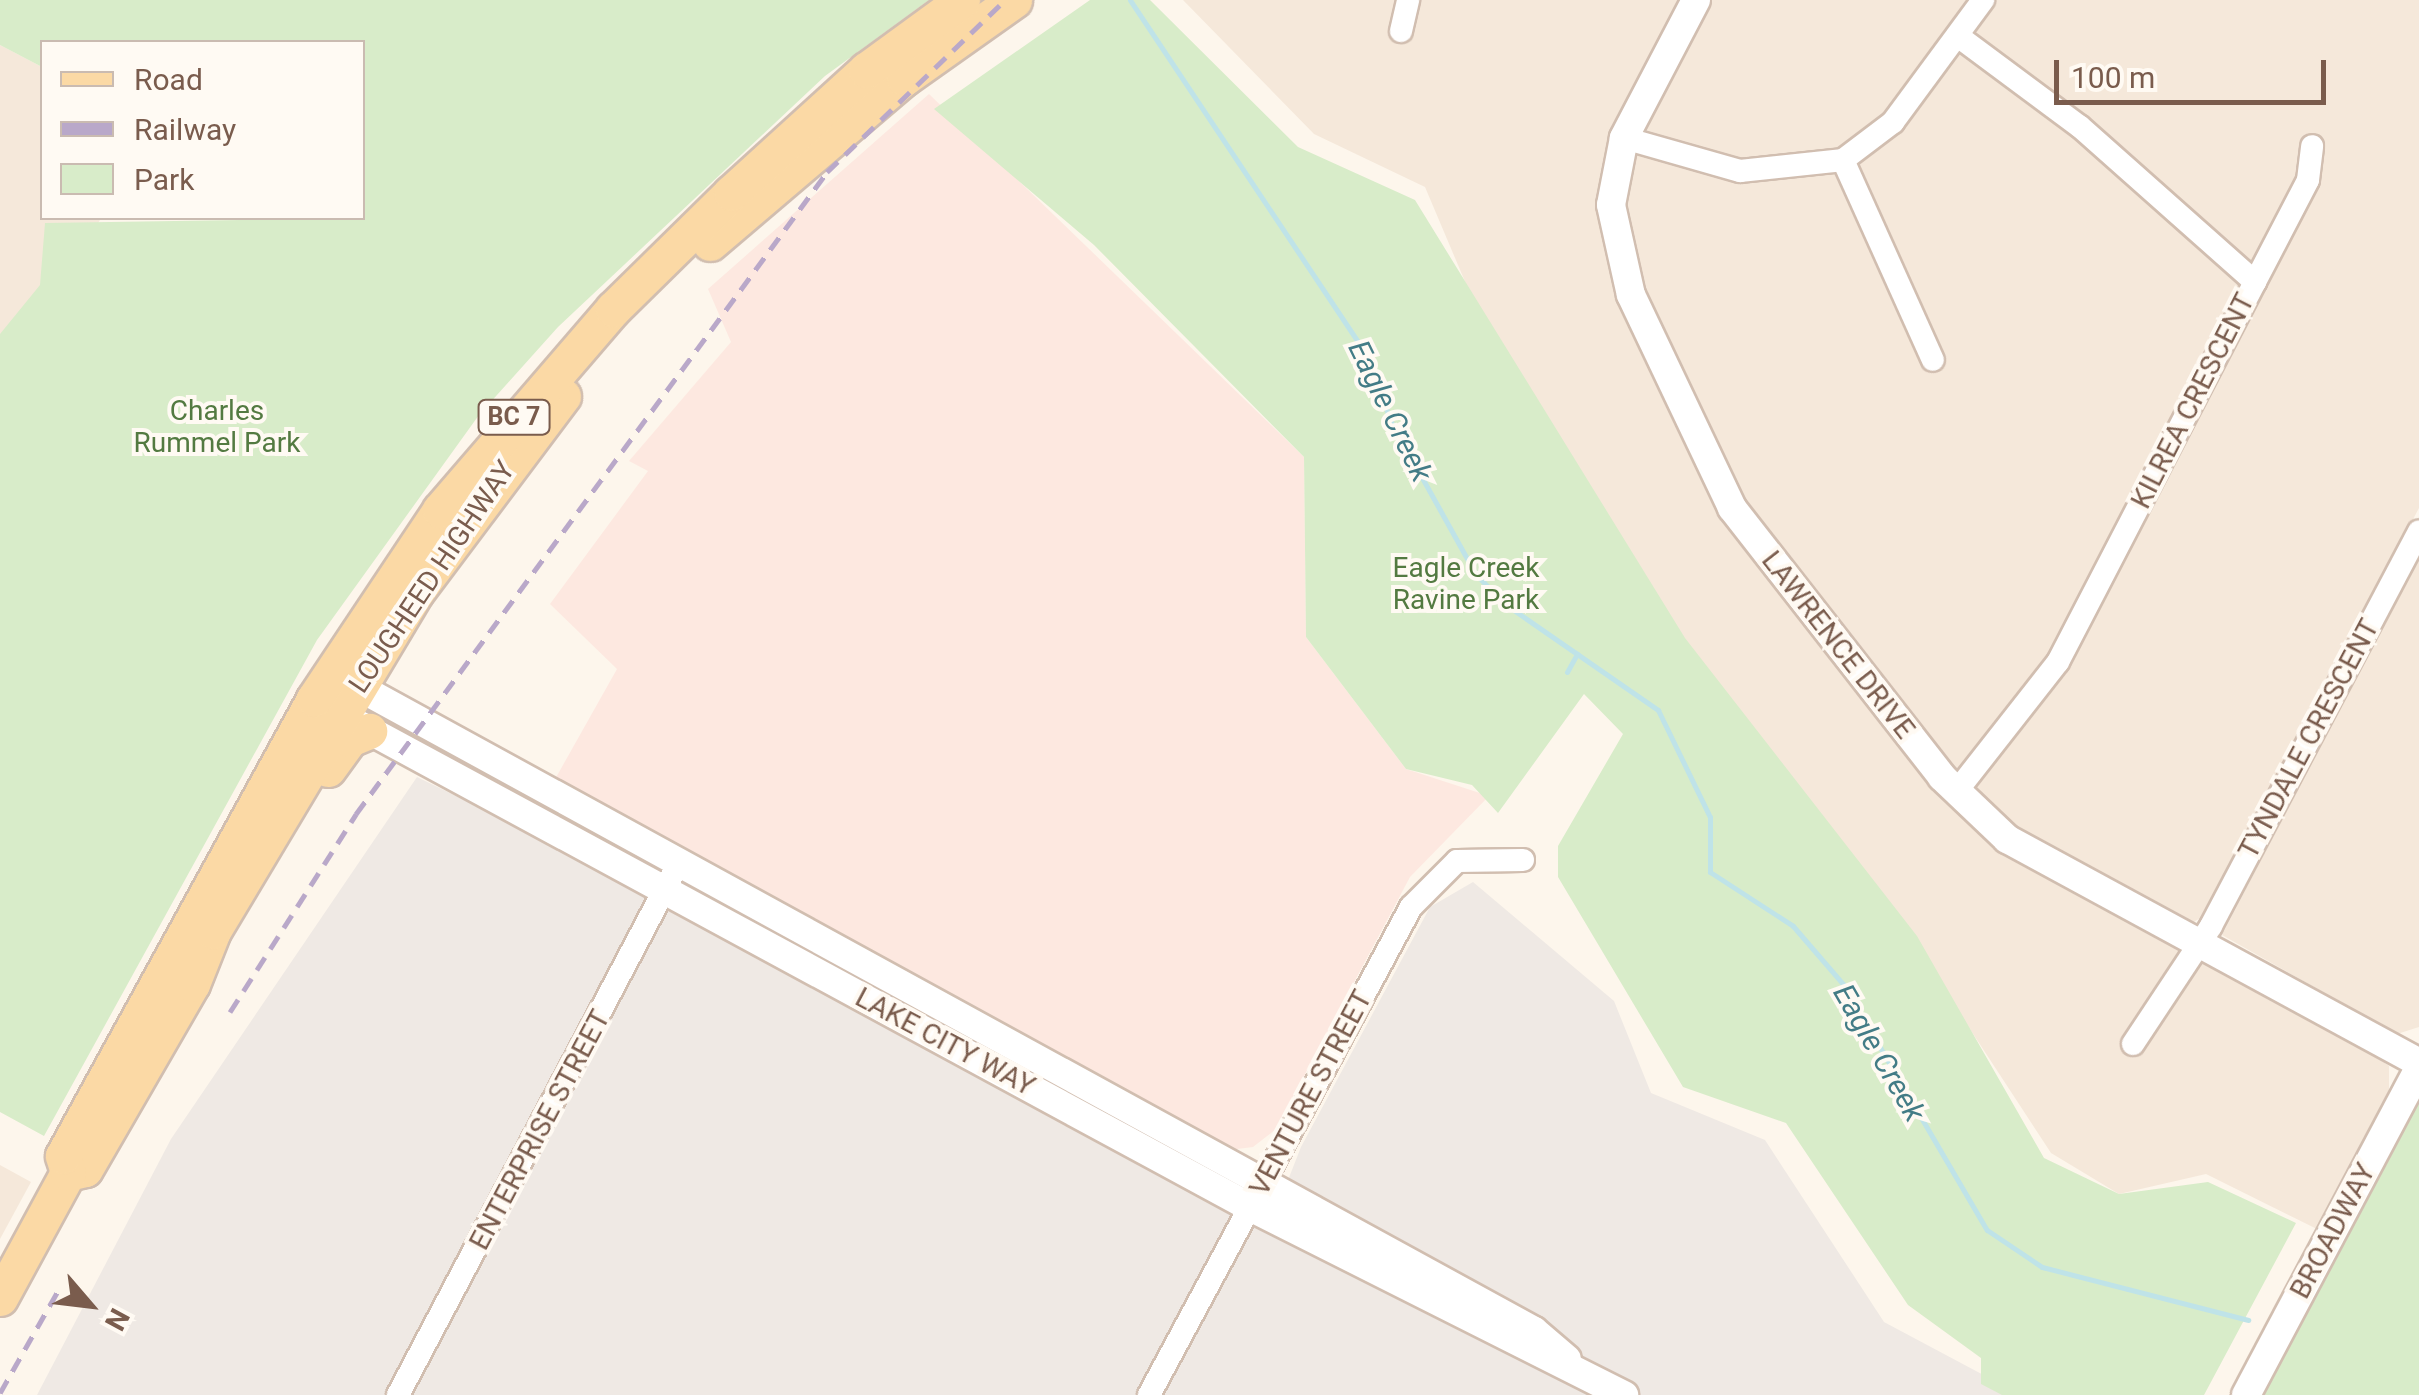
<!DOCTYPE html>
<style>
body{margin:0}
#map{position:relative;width:2419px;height:1395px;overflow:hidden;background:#fdf6ec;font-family:Roboto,sans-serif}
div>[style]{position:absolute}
.residential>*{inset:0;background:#f5e8da}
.commercial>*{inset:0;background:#fde8e0}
.industrial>*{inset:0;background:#efe9e4}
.green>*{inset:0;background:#d8ecc9}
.stream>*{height:5px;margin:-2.5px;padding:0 2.5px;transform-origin:2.5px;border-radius:2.5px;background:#bfe3e8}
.roads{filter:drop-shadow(2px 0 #d1beb0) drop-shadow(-2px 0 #d1beb0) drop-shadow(0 2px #d1beb0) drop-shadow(0 -2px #d1beb0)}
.minor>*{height:22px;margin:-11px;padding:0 11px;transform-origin:11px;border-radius:11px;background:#fff}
.tertiary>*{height:28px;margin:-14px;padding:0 14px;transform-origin:14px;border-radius:14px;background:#fff}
.primary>*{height:35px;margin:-17.5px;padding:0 17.5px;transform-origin:17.5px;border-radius:17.5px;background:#fbd9a5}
.rail>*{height:5px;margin-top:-2.5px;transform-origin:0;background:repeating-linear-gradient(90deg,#b9a8c9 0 15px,transparent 0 25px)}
span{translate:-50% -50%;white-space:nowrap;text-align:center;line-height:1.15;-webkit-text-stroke:8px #fffaf3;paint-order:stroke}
.shield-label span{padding:2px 8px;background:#fffaf3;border:2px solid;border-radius:8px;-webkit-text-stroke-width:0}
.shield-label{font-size:25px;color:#7a5c4d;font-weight:700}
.street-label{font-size:28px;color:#7a5c4d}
.park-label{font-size:28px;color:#537a41}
.water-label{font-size:30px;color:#437c86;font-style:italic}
.legend{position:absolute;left:40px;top:40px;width:325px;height:180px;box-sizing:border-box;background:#fffaf3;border:2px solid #cabbb1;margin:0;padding:12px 18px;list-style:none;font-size:30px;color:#7a5c4d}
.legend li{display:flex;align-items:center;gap:20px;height:50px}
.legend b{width:50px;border:2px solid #cabbb1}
.north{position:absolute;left:40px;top:1255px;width:100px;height:100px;-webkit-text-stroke:8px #fffaf3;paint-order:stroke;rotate:118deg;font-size:28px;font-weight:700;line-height:40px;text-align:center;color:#7a5c4d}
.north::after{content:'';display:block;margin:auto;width:35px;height:45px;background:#7a5c4d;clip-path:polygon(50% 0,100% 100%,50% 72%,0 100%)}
.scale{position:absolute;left:2054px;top:60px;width:272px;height:45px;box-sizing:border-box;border:5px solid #7a5c4d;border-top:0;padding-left:12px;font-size:30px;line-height:35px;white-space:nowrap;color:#7a5c4d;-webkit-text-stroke:8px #fffaf3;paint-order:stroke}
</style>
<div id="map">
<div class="residential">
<i style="clip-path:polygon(1183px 0,2419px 0,2419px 508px,2203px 916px,2191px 924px,2389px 1066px,2389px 1094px,2321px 1231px,2206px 1174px,2119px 1194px,2051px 1153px,1911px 939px,1655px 643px,1502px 369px,1425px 187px,1314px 134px)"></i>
<i style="clip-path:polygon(0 45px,42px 67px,42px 218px,101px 218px,0 393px)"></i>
<i style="clip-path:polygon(2419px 557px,2419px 1027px,2397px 1034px,2222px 935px)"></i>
<i style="clip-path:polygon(0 1165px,31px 1182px,0 1239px)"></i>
</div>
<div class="commercial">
<i style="clip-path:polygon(929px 94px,1304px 457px,1306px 637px,1406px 769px,1489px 796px,1410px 877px,1276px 1129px,1253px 1147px,1229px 1150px,554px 781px,617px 669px,550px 604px,648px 471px,629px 461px,731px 342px,708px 289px)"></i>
</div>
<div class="industrial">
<i style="clip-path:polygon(417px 777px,612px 872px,1270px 1226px,1301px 1147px,1430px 907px,1473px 882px,1614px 1001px,1651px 1093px,1765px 1140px,1884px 1322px,2021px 1395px,37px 1395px,171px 1139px)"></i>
</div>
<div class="green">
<i style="clip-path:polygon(0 0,929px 0,825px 76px,558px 327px,479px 415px,317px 640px,44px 1136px,0 1112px,0 334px,40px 285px,45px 223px,362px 218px,362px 42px,42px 42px,42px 67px,0 45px)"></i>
<i style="clip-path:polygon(1090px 0,1150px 0,1298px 147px,1415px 200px,1685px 638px,1917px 936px,2044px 1158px,2119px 1194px,2208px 1182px,2296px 1223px,2204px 1395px,2002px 1395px,1981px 1384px,1981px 1358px,1908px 1305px,1786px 1123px,1683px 1087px,1558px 877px,1558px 846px,1623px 734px,1584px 694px,1498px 813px,1472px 785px,1406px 769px,1306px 637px,1304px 457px,1094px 245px,934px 109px)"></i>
<i style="clip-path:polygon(2419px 1090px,2419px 1395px,2258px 1395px)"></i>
</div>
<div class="stream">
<i style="left:1130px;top:0;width:427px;rotate:56.3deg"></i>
<i style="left:1367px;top:355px;width:71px;rotate:70.3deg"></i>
<i style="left:1391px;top:422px;width:173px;rotate:60.9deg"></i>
<i style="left:1475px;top:573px;width:40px;rotate:47deg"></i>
<i style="left:1502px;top:602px;width:190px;rotate:34.7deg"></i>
<i style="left:1658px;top:710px;width:119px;rotate:64.1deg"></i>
<i style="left:1710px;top:817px;width:55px;rotate:90deg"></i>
<i style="left:1710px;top:872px;width:99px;rotate:33deg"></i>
<i style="left:1793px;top:926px;width:77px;rotate:49.2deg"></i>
<i style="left:1843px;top:984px;width:285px;rotate:59.7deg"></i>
<i style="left:1987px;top:1230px;width:66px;rotate:33.9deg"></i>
<i style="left:2042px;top:1267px;width:213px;rotate:14.4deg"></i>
<i style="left:1567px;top:672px;width:21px;rotate:-61deg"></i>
</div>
<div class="roads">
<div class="minor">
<i style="left:1401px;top:31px;width:32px;rotate:-77deg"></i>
<i style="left:1624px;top:138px;width:121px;rotate:15.9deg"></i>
<i style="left:1740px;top:171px;width:104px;rotate:-6.1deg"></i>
<i style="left:1843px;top:160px;width:63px;rotate:-37.2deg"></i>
<i style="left:1893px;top:122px;width:152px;rotate:-53.6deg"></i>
<i style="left:1843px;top:160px;width:219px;rotate:65.8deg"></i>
<i style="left:2255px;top:282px;width:115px;rotate:-62.5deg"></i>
<i style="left:2308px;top:180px;width:34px;rotate:-83deg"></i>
<i style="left:1956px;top:792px;width:165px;rotate:-51.9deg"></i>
<i style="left:2058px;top:662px;width:428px;rotate:-62.6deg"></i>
<i style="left:2255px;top:282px;width:235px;rotate:-138.4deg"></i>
<i style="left:2079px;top:126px;width:151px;rotate:-143.4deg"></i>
<i style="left:2133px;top:1044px;width:141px;rotate:-56.5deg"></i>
<i style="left:2211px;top:926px;width:446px;rotate:-62.2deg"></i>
<i style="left:398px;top:1395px;width:600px;rotate:-62.2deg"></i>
<i style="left:1149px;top:1395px;width:554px;rotate:-61.77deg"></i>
<i style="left:1411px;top:907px;width:65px;rotate:-45deg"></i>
<i style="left:1457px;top:861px;width:66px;rotate:-0.9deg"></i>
</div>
<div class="tertiary">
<i style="left:1696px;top:0;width:156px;rotate:117.6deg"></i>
<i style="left:1624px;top:138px;width:68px;rotate:101deg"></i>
<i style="left:1611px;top:205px;width:92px;rotate:77.5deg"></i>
<i style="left:1631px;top:295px;width:236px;rotate:64.6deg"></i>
<i style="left:1732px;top:508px;width:341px;rotate:52deg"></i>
<i style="left:1942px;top:777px;width:90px;rotate:43.6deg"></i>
<i style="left:2007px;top:839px;width:469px;rotate:28.5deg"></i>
<i style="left:342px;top:678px;width:1359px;rotate:28.71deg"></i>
<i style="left:1534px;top:1331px;width:43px;rotate:40.3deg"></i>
<i style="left:354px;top:722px;width:1019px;rotate:28.43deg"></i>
<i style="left:1250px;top:1207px;width:419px;rotate:26.7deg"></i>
<i style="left:2246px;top:1395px;width:370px;rotate:-62.1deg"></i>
</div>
<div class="primary">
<i style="left:710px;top:243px;width:255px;rotate:-40.4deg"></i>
<i style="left:904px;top:78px;width:135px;rotate:-35.3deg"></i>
<i style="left:328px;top:769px;width:37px;rotate:-54deg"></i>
<i style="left:350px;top:739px;width:21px;rotate:-23deg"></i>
<i style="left:68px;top:1173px;width:17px;rotate:-13deg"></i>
<i style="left:85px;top:1169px;width:214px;rotate:-60deg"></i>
<i style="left:192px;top:984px;width:57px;rotate:-68.4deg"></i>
<i style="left:213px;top:931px;width:395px;rotate:-59.1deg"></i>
<i style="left:416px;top:592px;width:245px;rotate:-53.1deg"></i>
<i style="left:0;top:1298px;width:142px;rotate:-61.5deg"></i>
<i style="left:68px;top:1173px;width:18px;rotate:-106deg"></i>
<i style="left:63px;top:1156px;width:521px;rotate:-61.22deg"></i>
<i style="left:314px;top:699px;width:227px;rotate:-56.3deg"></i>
<i style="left:440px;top:510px;width:265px;rotate:-49.3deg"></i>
<i style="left:613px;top:309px;width:165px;rotate:-44.5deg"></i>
<i style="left:731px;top:193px;width:183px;rotate:-42.3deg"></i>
<i style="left:866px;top:70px;width:119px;rotate:-36.1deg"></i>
</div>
</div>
<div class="rail">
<i style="left:230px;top:1012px;width:235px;rotate:-57.5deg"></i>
<i style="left:356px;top:814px;width:796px;rotate:-53.73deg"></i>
<i style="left:827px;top:172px;width:248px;rotate:-44deg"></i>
<i style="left:0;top:1393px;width:117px;rotate:-60.4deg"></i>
</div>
<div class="shield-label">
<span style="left:514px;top:417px">BC 7</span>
</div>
<div class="street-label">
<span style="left:2193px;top:401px;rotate:-63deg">KILREA CRESCENT</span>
<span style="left:432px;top:577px;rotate:-56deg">LOUGHEED HIGHWAY</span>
<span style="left:1838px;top:645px;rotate:52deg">LAWRENCE DRIVE</span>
<span style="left:2309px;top:739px;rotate:-62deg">TYNDALE CRESCENT</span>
<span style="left:945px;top:1042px;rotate:28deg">LAKE CITY WAY</span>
<span style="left:1311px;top:1093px;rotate:-62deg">VENTURE STREET</span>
<span style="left:540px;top:1130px;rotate:-62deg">ENTERPRISE STREET</span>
<span style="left:2333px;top:1231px;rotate:-62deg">BROADWAY</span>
</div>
<div class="park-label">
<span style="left:217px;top:427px">Charles<br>Rummel Park</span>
<span style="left:1466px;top:584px">Eagle Creek<br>Ravine Park</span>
</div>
<div class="water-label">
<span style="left:1390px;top:411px;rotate:64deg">Eagle Creek</span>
<span style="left:1879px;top:1053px;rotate:60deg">Eagle Creek</span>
</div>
<ul class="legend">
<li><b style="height:12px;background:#fbd9a5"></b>Road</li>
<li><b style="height:12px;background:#b9a8c9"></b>Railway</li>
<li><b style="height:28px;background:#d8ecc9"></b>Park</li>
</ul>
<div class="north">N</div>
<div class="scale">100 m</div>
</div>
